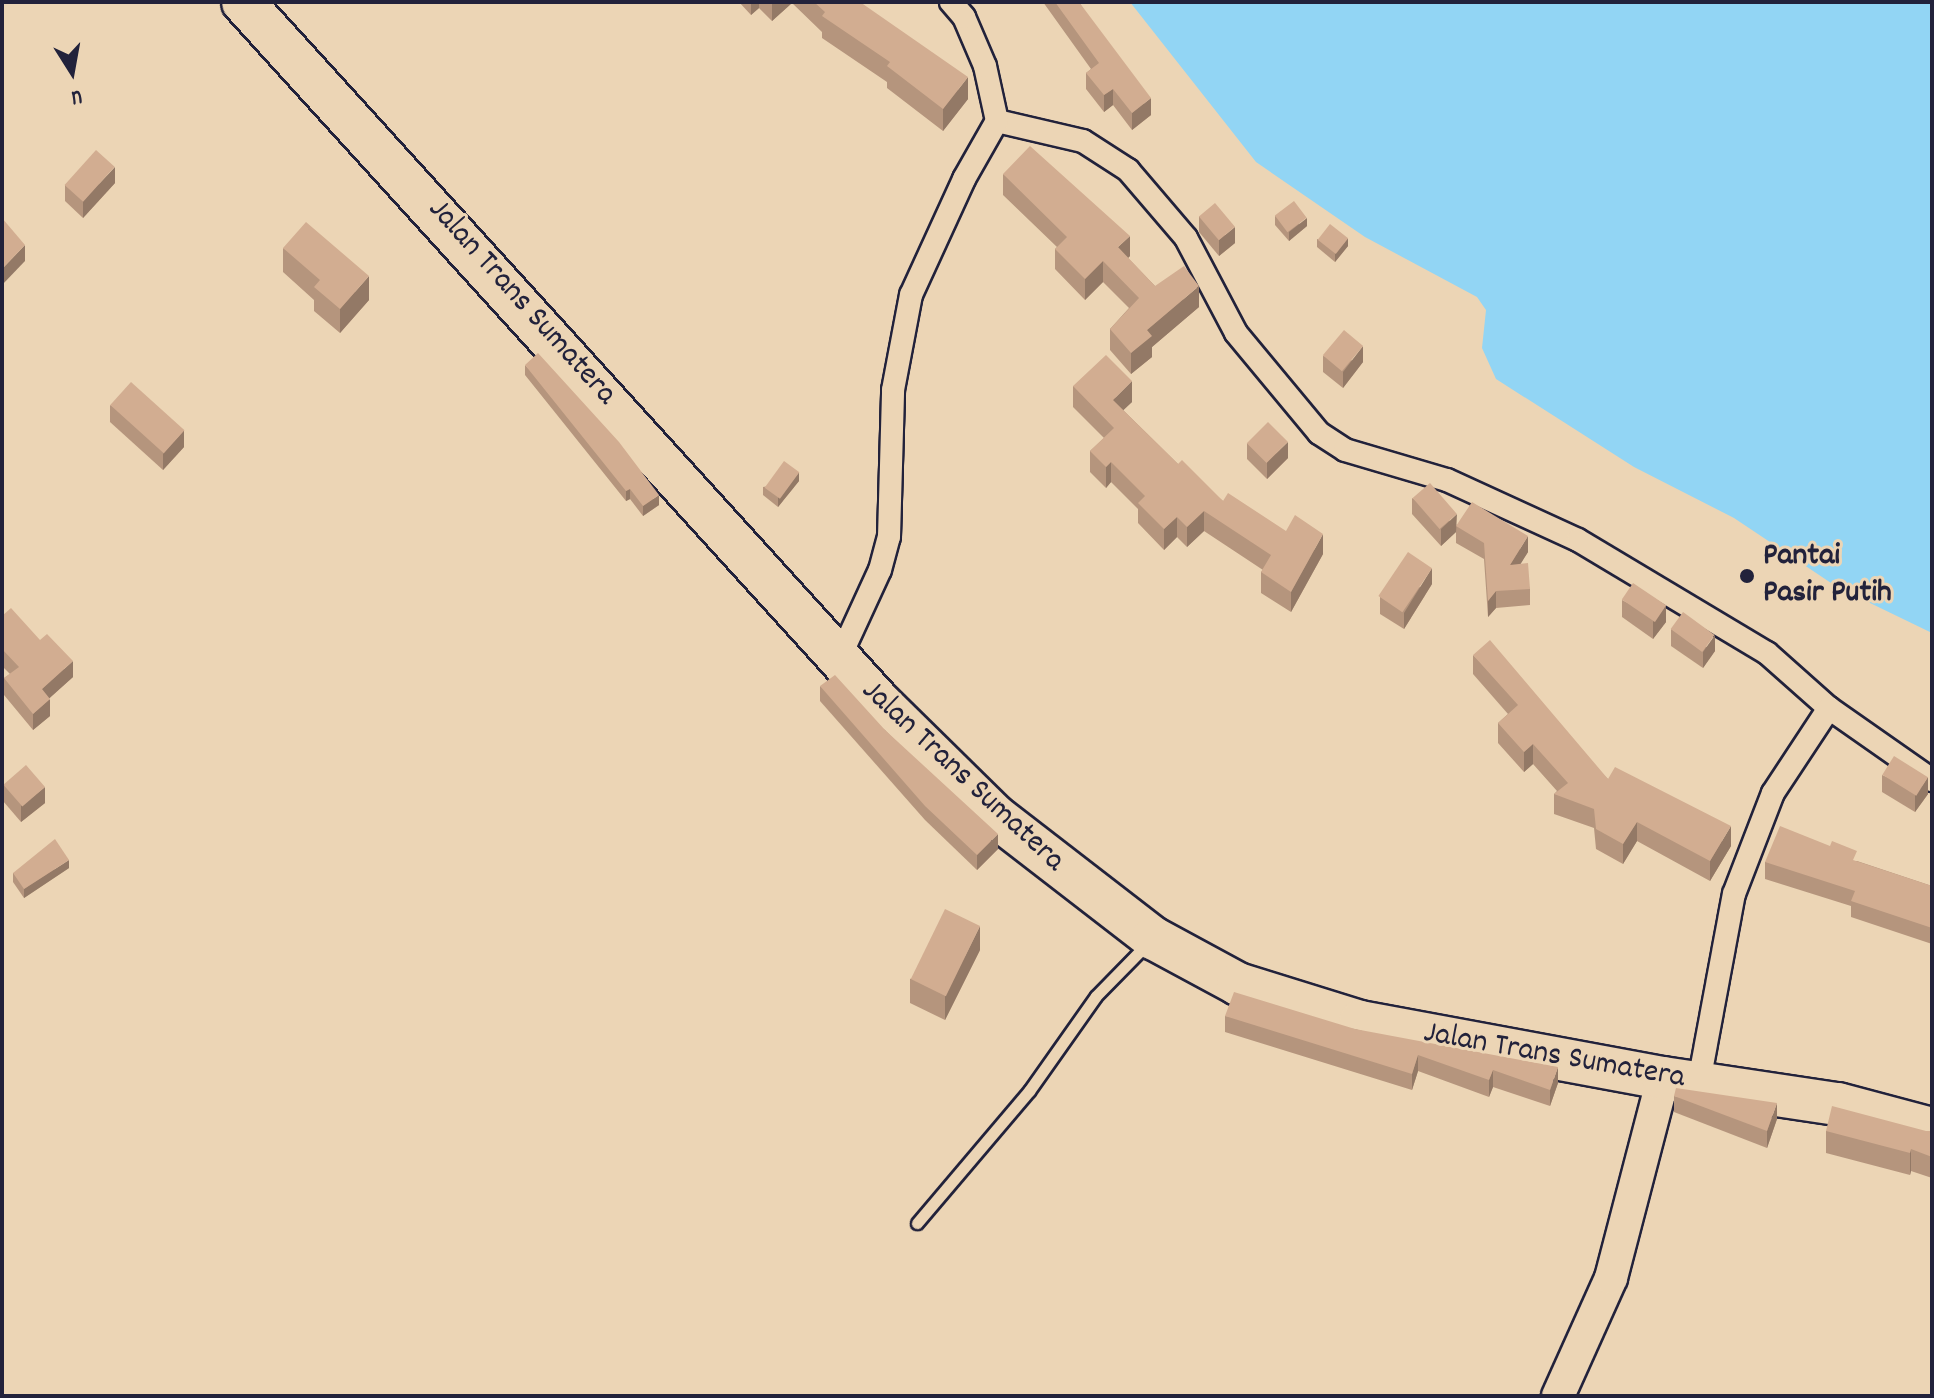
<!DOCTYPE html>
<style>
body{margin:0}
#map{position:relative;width:1934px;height:1398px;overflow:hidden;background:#ecd5b5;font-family:Dekko,sans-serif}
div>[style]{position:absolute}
.water>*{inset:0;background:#92d5f4}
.roads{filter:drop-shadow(2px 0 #22223b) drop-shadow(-2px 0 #22223b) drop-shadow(0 2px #22223b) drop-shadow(0 -2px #22223b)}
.lane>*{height:11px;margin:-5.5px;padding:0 5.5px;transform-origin:5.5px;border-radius:5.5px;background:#ecd5b5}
.street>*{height:22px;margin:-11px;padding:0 11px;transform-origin:11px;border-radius:11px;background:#ecd5b5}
.secondary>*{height:32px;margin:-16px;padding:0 16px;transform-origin:16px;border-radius:16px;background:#ecd5b5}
.highway>*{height:42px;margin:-21px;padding:0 21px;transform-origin:21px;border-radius:21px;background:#ecd5b5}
.wall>*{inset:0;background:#b5957d}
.shaded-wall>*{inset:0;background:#937966}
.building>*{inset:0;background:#d2ad91;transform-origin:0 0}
.dots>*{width:22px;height:22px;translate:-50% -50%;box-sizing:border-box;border:4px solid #ecd5b5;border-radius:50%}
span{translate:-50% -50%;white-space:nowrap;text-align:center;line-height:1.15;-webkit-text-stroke:6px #ecd5b5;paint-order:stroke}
.street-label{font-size:32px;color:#22223b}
.poi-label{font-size:32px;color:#22223b;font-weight:700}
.left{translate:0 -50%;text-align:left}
.frame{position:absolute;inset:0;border:4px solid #22223b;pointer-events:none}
.north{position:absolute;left:32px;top:32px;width:80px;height:80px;-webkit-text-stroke:6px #ecd5b5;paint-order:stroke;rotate:169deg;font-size:22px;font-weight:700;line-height:32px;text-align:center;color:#22223b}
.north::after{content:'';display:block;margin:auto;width:28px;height:36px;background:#22223b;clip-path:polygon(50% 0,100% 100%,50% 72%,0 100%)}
</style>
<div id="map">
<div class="water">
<i style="clip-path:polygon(1130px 2px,1932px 2px,1932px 633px,1837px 587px,1734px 518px,1634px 467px,1496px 379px,1482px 348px,1486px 310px,1477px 297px,1365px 237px,1256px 162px)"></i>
</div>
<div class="roads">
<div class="lane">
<i style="left:917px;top:1223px;width:173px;rotate:-49.7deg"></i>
<i style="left:1029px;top:1091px;width:116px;rotate:-54.8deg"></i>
<i style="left:1096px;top:996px;width:73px;rotate:-45.6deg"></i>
</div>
<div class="street">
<i style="left:997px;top:121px;width:88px;rotate:13.1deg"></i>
<i style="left:1083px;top:141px;width:54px;rotate:32.8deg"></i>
<i style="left:1128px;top:170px;width:89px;rotate:49.5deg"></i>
<i style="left:1186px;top:238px;width:107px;rotate:62.2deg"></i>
<i style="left:1236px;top:333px;width:130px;rotate:50.3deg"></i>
<i style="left:1319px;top:433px;width:31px;rotate:33deg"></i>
<i style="left:1345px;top:450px;width:106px;rotate:16.4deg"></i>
<i style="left:1447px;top:480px;width:144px;rotate:24.6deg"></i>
<i style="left:1578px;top:540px;width:220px;rotate:30.9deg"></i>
<i style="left:1767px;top:653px;width:83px;rotate:41.6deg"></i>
<i style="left:1829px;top:708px;width:126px;rotate:35deg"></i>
<i style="left:839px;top:659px;width:98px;rotate:-65.3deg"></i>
<i style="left:880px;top:570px;width:34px;rotate:-75deg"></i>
<i style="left:889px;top:537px;width:147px;rotate:-88.4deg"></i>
<i style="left:893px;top:390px;width:97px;rotate:-79.3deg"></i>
<i style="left:911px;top:295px;width:128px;rotate:-65.4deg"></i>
<i style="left:964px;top:179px;width:67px;rotate:-60.4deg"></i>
<i style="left:997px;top:121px;width:56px;rotate:-102.3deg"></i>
<i style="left:985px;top:66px;width:53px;rotate:-113.2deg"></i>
<i style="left:964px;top:17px;width:20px;rotate:-131deg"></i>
<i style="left:1699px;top:1082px;width:191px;rotate:-79.5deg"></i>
<i style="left:1734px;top:894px;width:108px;rotate:-68.9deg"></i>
<i style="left:1773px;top:793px;width:102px;rotate:-56.6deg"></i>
</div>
<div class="secondary">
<i style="left:1558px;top:1396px;width:129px;rotate:-65.8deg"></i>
<i style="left:1611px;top:1278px;width:207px;rotate:-75.4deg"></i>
</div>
<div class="highway">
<i style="left:243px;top:2px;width:947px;rotate:47.74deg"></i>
<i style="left:880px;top:703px;width:161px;rotate:44.5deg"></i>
<i style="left:995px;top:816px;width:200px;rotate:37.7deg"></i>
<i style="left:1153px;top:938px;width:97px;rotate:28.4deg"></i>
<i style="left:1238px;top:984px;width:128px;rotate:17.3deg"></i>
<i style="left:1360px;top:1022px;width:308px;rotate:10.5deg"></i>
<i style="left:1663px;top:1078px;width:177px;rotate:8.5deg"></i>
<i style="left:1838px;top:1104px;width:97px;rotate:14.9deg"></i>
</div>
</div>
<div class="wall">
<i style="clip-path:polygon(739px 2px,860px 2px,968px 99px,943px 131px,887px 88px,887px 82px,822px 38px,822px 32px,792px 3px,772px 21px,759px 8px,751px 15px)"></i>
<i style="clip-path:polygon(1043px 2px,1079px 2px,1151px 115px,1132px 130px,1113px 105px,1104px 112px,1086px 89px,1086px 73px,1091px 69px)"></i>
<i style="clip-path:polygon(1003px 174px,1130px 256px,1128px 258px,1155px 286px,1199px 307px,1152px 347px,1152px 357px,1131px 374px,1110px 350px,1110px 329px,1129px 308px,1103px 282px,1085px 300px,1055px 269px,1055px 249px,1057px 247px,1003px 195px)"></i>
<i style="clip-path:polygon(115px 183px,83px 218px,65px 201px,65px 185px)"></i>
<i style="clip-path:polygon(1199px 216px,1235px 243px,1219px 256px,1199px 232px)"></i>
<i style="clip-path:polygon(1275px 216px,1307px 226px,1289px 241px,1275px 225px)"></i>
<i style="clip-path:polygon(1317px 239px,1348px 246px,1335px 262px,1317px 247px)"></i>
<i style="clip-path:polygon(283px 248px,369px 300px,340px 333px,314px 311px,314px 300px,283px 272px)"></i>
<i style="clip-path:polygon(1323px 356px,1363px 362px,1343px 388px,1323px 372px)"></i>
<i style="clip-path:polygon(525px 365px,659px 505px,643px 516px,630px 499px,626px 501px,525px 375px)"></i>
<i style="clip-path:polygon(1073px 386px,1132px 402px,1123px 410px,1178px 464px,1223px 501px,1323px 554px,1291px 612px,1261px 593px,1261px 572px,1263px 570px,1204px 531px,1187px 547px,1177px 537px,1164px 550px,1138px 523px,1138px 509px,1111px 482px,1106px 488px,1090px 472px,1090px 451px,1104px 438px,1073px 407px)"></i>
<i style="clip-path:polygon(110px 405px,184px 447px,163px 470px,110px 422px)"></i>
<i style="clip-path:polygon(1247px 443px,1288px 458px,1267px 479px,1247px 459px)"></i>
<i style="clip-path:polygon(799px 481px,778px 507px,763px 495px,763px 487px)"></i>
<i style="clip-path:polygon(1412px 498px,1457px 525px,1528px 552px,1520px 564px,1530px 589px,1530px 605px,1496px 608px,1488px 617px,1484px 559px,1456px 543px,1456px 532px,1441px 546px,1412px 514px)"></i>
<i style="clip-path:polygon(1432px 584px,1404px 629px,1380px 614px,1380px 597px)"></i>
<i style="clip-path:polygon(1622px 600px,1666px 622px,1653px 639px,1622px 617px)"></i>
<i style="clip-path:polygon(2px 616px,73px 677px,49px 698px,50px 716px,33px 730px,4px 695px,4px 678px,10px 674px,2px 666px)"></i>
<i style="clip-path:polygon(1671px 629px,1715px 651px,1703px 668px,1671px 646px)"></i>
<i style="clip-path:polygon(1473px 655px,1608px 779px,1731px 846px,1710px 881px,1637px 841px,1623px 864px,1596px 849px,1594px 828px,1554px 814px,1554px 794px,1557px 791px,1533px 764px,1524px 772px,1498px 743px,1498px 723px,1508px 714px,1473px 674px)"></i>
<i style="clip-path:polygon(820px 686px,885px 730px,998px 849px,977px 870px,925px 820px,820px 701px)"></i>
<i style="clip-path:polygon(1882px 775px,1928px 794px,1915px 812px,1882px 792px)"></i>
<i style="clip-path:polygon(3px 784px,45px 803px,21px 822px,3px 801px)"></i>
<i style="clip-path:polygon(1857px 861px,1932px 886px,1932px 944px,1851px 917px,1851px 906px,1765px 879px,1765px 862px)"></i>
<i style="clip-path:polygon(69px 868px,24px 898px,13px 882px,13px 873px)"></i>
<i style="clip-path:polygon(980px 950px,945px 1020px,910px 1003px,910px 979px)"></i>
<i style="clip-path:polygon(1225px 1016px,1355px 1029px,1558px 1083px,1550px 1106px,1493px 1087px,1489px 1097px,1418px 1071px,1412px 1090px,1225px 1032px)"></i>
<i style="clip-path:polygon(1674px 1096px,1777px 1119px,1767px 1148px,1674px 1112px)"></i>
<i style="clip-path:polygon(1826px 1131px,1932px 1131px,1932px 1178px,1911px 1171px,1910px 1175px,1826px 1153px)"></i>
</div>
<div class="shaded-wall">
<i style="clip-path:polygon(751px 2px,759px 2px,759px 8px,751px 15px)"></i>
<i style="clip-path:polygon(772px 2px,792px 2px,792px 3px,772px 21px)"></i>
<i style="clip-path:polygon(968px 77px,968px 99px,943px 131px,943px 109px)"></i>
<i style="clip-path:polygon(1113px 89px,1113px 105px,1104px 112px,1104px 95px)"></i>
<i style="clip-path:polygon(1151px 98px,1151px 115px,1132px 130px,1132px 113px)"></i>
<i style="clip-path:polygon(115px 167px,115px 183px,83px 218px,83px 201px)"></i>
<i style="clip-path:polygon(1307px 218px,1307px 226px,1289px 241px,1289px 232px)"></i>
<i style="clip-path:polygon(1235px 227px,1235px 243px,1219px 256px,1219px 240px)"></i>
<i style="clip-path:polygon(1130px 236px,1130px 256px,1118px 268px,1118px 247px)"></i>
<i style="clip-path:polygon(1348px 238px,1348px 246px,1335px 262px,1335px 253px)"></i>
<i style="clip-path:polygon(25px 245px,25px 261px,2px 285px,2px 269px)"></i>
<i style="clip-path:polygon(1103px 261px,1103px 282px,1085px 300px,1085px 279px)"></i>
<i style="clip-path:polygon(369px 276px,369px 300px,340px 333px,340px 309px)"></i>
<i style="clip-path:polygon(1199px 286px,1199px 307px,1152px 347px,1152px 357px,1131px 374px,1131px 353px,1147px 330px)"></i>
<i style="clip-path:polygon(1363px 346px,1363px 362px,1343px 388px,1343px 372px)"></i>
<i style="clip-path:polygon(1132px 381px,1132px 402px,1113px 420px,1113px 400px)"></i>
<i style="clip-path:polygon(184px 430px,184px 447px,163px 470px,163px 454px)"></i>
<i style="clip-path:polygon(1288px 442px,1288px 458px,1267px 479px,1267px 462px)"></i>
<i style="clip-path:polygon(1111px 462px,1111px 482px,1106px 488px,1106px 467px)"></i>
<i style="clip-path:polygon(799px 472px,799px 481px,778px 507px,778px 498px)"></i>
<i style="clip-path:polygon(630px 489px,630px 499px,626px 501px,626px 491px)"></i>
<i style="clip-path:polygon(659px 495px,659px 505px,643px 516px,643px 506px)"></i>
<i style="clip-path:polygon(1204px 511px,1204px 531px,1187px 547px,1187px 527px)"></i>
<i style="clip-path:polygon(1457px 514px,1456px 532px,1441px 546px,1441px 529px)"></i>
<i style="clip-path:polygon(1177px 517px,1177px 537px,1164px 550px,1164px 529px)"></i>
<i style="clip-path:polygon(1323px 534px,1323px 554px,1291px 612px,1291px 592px)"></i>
<i style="clip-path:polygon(1528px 536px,1528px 552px,1510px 581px,1510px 565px)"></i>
<i style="clip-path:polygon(1432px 568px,1432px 584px,1404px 629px,1404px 613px)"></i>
<i style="clip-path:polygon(1496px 591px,1496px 608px,1488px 617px,1488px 601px)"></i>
<i style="clip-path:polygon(1666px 605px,1666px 622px,1653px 639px,1653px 622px)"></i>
<i style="clip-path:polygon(1715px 635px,1715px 651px,1703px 668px,1703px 652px)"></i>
<i style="clip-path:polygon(73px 661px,73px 677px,42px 705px,42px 689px)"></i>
<i style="clip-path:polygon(50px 699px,50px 716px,33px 730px,33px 714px)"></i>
<i style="clip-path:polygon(1533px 744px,1533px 764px,1524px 772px,1524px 752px)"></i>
<i style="clip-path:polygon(1928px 777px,1928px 794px,1915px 812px,1915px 796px)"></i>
<i style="clip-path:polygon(45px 787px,45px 803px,21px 822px,21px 806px)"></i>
<i style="clip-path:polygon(1637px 822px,1637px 841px,1623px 864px,1623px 844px)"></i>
<i style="clip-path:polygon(1731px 826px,1731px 846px,1710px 881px,1710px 861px)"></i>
<i style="clip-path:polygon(998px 834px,998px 849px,977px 870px,977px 855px)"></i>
<i style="clip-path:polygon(69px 860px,69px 868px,24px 898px,24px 889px)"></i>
<i style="clip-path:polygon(980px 926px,980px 950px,945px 1020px,945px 996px)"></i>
<i style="clip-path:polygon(1418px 1055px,1418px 1071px,1412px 1090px,1412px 1074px)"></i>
<i style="clip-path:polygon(1558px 1067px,1558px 1083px,1550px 1106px,1550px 1090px)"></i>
<i style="clip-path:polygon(1493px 1070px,1493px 1087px,1489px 1097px,1489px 1080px)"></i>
<i style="clip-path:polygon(1777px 1103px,1777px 1119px,1767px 1148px,1767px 1131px)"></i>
<i style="clip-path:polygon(1911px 1149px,1911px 1171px,1910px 1175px,1910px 1153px)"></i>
</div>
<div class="building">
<i style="clip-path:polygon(814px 2px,860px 2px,968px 77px,943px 109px,887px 66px,890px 62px,822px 16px,825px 12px)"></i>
<i style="clip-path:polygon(1055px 2px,1079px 2px,1151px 98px,1132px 113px,1113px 89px,1104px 95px,1086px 73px,1099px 63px)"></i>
<i style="clip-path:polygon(1030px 146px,1130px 236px,1118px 247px,1155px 286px,1184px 266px,1199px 286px,1147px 330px,1152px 336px,1131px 353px,1110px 329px,1139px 298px,1103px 261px,1085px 279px,1055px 249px,1067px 237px,1003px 174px)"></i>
<i style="left:96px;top:150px;width:25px;height:47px;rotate:42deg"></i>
<i style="left:1294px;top:201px;width:21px;height:24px;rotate:53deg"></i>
<i style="left:1215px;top:203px;width:31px;height:21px;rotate:50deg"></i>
<i style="clip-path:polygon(2px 218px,25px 245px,2px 269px)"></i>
<i style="clip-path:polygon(306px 222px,369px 276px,340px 309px,314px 287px,320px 280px,283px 248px)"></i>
<i style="left:1330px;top:224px;width:23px;height:20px;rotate:38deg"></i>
<i style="left:1344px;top:330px;width:25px;height:33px;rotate:40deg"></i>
<i style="clip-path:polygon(538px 353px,619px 442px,659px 495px,643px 506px,630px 489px,626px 491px,525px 365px)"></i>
<i style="clip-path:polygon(1106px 355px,1132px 381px,1113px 400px,1178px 464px,1182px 460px,1223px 501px,1228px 493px,1286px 531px,1295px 515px,1323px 534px,1291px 592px,1261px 572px,1271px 555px,1204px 511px,1187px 527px,1177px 517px,1164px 529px,1138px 503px,1145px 496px,1111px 462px,1106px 467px,1090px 451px,1114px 428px,1073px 386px)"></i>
<i style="left:131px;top:382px;width:72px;height:31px;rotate:42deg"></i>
<i style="left:1268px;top:422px;width:28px;height:30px;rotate:45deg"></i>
<i style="left:784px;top:461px;width:19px;height:33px;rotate:36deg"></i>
<i style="left:1430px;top:483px;width:41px;height:23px;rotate:49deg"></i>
<i style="clip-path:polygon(1472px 502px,1528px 536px,1510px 565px,1528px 563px,1530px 589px,1496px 591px,1488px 601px,1484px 543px,1456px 526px)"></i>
<i style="left:1408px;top:552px;width:29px;height:53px;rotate:34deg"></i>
<i style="left:1633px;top:583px;width:40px;height:20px;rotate:34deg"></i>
<i style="clip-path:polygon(11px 608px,40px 640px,47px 634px,73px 661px,42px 689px,50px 699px,33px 714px,4px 678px,19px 667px,2px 649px,2px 616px)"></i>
<i style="left:1683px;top:612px;width:39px;height:21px;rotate:36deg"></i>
<i style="clip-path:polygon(1490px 640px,1608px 779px,1615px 767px,1731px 826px,1710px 861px,1637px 822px,1623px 844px,1596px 829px,1594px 809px,1554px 794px,1568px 783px,1533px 744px,1524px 752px,1498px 723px,1518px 705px,1473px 655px)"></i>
<i style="clip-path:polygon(835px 675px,885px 730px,998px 834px,977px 855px,925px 806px,820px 686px)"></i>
<i style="left:1894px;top:756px;width:40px;height:22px;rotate:32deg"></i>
<i style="left:26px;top:765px;width:29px;height:30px;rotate:49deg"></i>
<i style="clip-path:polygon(1780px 826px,1830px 846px,1832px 841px,1857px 851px,1853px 860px,1932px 886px,1932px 928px,1851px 901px,1855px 891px,1765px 862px)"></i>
<i style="clip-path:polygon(55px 839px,69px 860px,24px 889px,13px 873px)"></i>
<i style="left:945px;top:909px;width:39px;height:78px;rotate:26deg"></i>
<i style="clip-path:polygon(1234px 992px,1355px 1029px,1558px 1067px,1550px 1090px,1493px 1070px,1489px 1080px,1418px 1055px,1412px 1074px,1225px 1016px)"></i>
<i style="clip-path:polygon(1676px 1088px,1777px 1103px,1767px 1131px,1674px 1096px)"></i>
<i style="clip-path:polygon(1832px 1106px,1926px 1131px,1932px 1131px,1932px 1157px,1911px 1149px,1910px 1153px,1826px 1131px)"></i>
</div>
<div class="dots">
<i style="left:1747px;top:576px;background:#22223b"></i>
</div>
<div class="street-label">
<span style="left:521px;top:303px;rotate:48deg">Jalan Trans Sumatera</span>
<span style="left:962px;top:777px;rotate:43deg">Jalan Trans Sumatera</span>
<span style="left:1554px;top:1057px;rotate:10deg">Jalan Trans Sumatera</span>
</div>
<div class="poi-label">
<span class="left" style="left:1763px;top:576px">Pantai<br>Pasir Putih</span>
</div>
<div class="frame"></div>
<div class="north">U</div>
</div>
